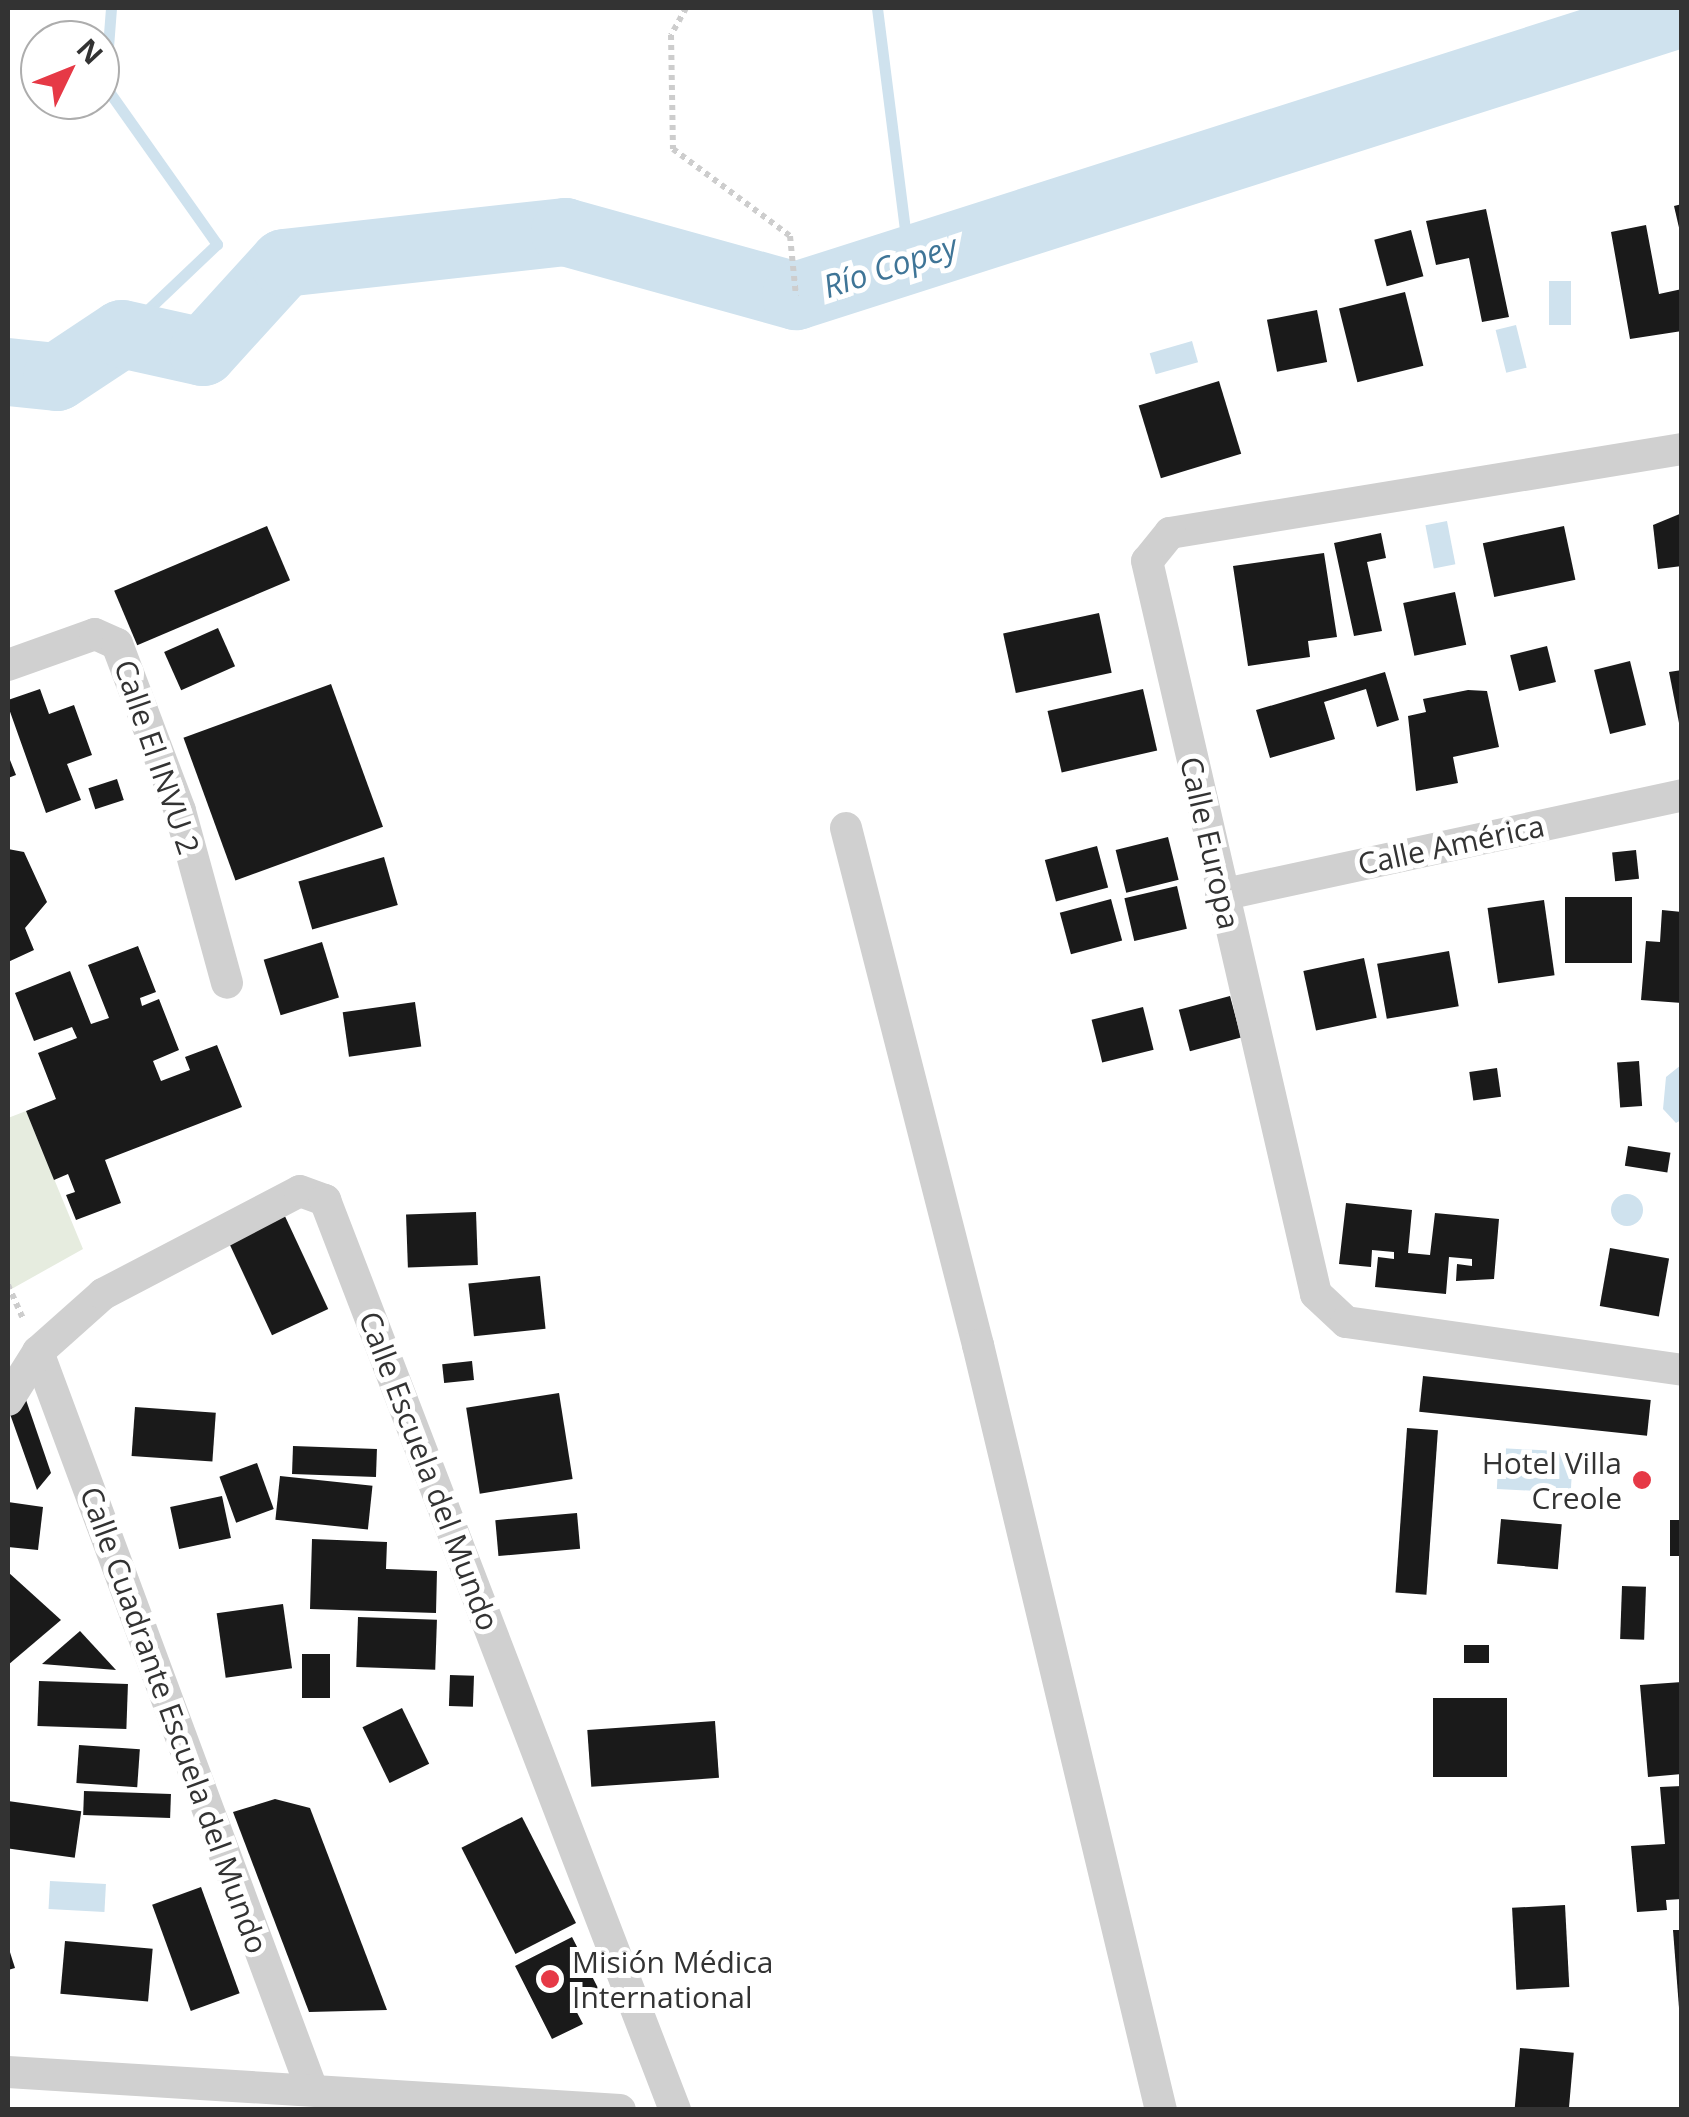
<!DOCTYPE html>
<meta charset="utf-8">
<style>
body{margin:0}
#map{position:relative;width:1689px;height:2117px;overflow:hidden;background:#fff;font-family:"Open Sans",sans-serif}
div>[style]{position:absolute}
.green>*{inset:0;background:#e6ecdf}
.water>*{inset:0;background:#cfe2ee;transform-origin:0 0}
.round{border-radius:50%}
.stream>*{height:11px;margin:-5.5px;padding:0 5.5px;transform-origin:5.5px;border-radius:5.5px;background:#cfe2ee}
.river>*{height:68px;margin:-34px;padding:0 34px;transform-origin:34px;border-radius:34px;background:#cfe2ee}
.building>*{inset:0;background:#1a1a1a;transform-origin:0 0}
.path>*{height:6px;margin-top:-3px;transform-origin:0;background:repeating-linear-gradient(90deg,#cdcdcd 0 5px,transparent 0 10px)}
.street>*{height:32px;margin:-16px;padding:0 16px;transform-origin:16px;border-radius:16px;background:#d0d0d0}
.dots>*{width:28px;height:28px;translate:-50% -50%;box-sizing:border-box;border:5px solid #fff;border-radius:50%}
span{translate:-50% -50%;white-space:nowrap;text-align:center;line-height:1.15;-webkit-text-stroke:10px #fff;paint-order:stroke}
.street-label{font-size:30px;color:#333}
.poi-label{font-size:30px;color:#333}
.right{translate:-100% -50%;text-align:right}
.left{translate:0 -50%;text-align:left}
.water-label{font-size:32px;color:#3f7597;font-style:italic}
.frame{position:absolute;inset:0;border:10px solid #333;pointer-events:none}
.north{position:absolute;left:20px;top:20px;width:100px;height:100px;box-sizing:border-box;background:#fff;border:2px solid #adadad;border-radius:50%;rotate:47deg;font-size:28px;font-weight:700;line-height:40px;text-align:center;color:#333}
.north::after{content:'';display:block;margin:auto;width:35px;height:45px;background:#e63946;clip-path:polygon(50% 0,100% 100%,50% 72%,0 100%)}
</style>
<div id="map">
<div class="green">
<i style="clip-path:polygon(26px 1111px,83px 1249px,8px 1291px,8px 1118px)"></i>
</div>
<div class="water">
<i style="left:1549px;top:281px;width:22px;height:44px"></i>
<i style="left:1516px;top:325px;width:44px;height:21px;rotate:76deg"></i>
<i style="left:1192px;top:341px;width:22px;height:44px;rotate:74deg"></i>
<i style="left:1447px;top:521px;width:44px;height:22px;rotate:79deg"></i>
<i style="clip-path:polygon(1681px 1065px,1681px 1120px,1676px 1123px,1663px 1109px,1666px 1077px)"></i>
<i class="round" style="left:1611px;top:1194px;width:32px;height:32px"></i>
<i style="left:1499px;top:1448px;width:74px;height:41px;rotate:3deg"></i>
<i style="left:50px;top:1881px;width:56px;height:28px;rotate:3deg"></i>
</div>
<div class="stream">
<i style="left:111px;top:8px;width:78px;rotate:94.4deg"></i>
<i style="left:105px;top:86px;width:194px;rotate:54.7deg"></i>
<i style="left:217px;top:244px;width:131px;rotate:136.5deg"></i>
<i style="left:877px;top:8px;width:255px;rotate:82.8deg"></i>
</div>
<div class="river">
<i style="left:8px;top:372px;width:49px;rotate:5.8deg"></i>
<i style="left:57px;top:377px;width:78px;rotate:-33.5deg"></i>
<i style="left:122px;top:334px;width:83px;rotate:12.5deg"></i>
<i style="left:203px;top:352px;width:120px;rotate:-47.7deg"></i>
<i style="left:284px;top:263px;width:283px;rotate:-6.3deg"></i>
<i style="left:565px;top:232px;width:240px;rotate:15.5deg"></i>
<i style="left:796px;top:296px;width:930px;rotate:-17.71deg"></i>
</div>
<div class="building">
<i style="clip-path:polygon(1682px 204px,1682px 231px,1680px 232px,1674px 206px)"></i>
<i style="clip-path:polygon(1486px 209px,1509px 317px,1482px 322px,1469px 258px,1436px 265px,1426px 221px)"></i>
<i style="clip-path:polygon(1646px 225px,1659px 294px,1682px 289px,1682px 331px,1630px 339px,1611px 232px)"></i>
<i style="left:1411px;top:230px;width:48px;height:38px;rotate:75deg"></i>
<i style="left:1405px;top:292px;width:76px;height:68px;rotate:76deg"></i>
<i style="left:1317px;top:310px;width:53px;height:51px;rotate:79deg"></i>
<i style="left:1219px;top:381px;width:76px;height:84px;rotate:73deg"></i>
<i style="clip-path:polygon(1682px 513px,1682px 566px,1658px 569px,1653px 525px)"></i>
<i style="left:267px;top:526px;width:59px;height:166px;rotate:67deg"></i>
<i style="left:1564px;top:526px;width:55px;height:83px;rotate:78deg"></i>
<i style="clip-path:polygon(1381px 533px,1386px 558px,1367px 562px,1382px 631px,1354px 636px,1334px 543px)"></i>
<i style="clip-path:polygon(1324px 553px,1337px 637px,1308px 641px,1310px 657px,1248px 666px,1233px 566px)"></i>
<i style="left:1455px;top:592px;width:54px;height:53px;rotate:78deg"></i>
<i style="left:1099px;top:613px;width:61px;height:98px;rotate:78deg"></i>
<i style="left:218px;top:628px;width:42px;height:59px;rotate:66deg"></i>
<i style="left:1547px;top:646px;width:37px;height:38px;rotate:76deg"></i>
<i style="left:1630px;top:661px;width:66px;height:37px;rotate:76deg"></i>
<i style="clip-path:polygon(1682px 670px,1682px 728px,1680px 728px,1669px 672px)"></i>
<i style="clip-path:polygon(1385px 672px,1399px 720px,1377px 727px,1366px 689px,1324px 702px,1335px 739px,1270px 758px,1256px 710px)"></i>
<i style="left:331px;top:684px;width:152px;height:157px;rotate:70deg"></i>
<i style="clip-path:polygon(40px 689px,49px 714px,74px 705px,92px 755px,67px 764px,81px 800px,46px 813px,8px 706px,8px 700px)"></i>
<i style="left:1143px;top:689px;width:63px;height:98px;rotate:77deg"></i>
<i style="clip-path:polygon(1468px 690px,1487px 691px,1499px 747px,1453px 757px,1458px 783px,1416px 791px,1408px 716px,1426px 712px,1423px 699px)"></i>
<i style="clip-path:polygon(8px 755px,16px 775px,8px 778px)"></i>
<i style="left:117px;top:779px;width:22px;height:30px;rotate:72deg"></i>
<i style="left:1168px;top:837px;width:44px;height:54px;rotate:76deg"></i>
<i style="left:1097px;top:846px;width:43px;height:54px;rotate:75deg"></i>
<i style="clip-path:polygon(8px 849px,24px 852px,47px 902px,25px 928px,34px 950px,8px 962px)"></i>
<i style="left:1636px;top:850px;width:29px;height:24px;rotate:84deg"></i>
<i style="left:384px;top:857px;width:50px;height:89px;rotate:74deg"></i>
<i style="left:1177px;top:886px;width:44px;height:54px;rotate:77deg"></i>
<i style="left:1565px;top:897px;width:67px;height:66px"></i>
<i style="left:1111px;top:899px;width:43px;height:53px;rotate:75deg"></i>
<i style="left:1544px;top:900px;width:76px;height:57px;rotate:82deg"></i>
<i style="clip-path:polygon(1662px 910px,1682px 912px,1682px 1003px,1641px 1000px,1646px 941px,1660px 942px)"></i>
<i style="left:322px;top:942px;width:58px;height:61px;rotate:73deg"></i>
<i style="clip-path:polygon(138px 946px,156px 992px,140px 998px,142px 1006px,159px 999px,179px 1050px,153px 1061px,161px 1081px,190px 1070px,185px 1057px,217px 1045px,242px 1107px,105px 1160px,121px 1203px,76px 1220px,66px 1195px,75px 1192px,68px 1174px,54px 1180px,26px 1111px,56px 1099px,38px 1053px,77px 1038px,72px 1027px,34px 1041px,15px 993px,70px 971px,91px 1024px,109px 1018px,88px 965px)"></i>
<i style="left:1449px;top:951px;width:56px;height:73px;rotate:80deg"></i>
<i style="left:1364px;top:958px;width:61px;height:62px;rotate:78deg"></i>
<i style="left:1230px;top:996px;width:43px;height:53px;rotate:75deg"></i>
<i style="left:415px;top:1002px;width:45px;height:73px;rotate:82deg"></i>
<i style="left:1143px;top:1007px;width:44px;height:53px;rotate:76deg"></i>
<i style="left:1639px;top:1061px;width:45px;height:22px;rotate:86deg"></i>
<i style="left:1497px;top:1068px;width:29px;height:28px;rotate:82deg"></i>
<i style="left:1628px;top:1146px;width:43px;height:20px;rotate:9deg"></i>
<i style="clip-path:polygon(1346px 1203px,1412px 1210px,1408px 1253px,1430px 1255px,1435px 1213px,1499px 1219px,1494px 1279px,1456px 1281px,1457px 1264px,1472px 1266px,1472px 1259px,1449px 1257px,1446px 1294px,1375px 1287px,1378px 1257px,1394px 1259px,1394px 1252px,1372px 1250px,1371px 1267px,1339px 1264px)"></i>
<i style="left:283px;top:1212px;width:107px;height:62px;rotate:65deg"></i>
<i style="left:476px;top:1212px;width:53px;height:70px;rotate:88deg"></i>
<i style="left:1610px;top:1248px;width:60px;height:59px;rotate:10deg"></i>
<i style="left:540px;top:1276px;width:53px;height:72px;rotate:84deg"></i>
<i style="left:472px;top:1361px;width:19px;height:30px;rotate:84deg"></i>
<i style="left:1423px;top:1376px;width:229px;height:36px;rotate:6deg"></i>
<i style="left:559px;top:1393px;width:87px;height:94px;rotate:81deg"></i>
<i style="clip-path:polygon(24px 1394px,51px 1473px,37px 1490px,10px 1414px)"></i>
<i style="left:135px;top:1407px;width:81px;height:49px;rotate:4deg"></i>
<i style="left:1407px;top:1428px;width:31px;height:165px;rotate:4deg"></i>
<i style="left:293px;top:1446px;width:84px;height:28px;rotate:2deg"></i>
<i style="left:257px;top:1463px;width:49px;height:40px;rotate:70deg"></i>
<i style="left:280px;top:1476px;width:93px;height:44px;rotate:6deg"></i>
<i style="left:222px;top:1496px;width:43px;height:53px;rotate:78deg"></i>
<i style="clip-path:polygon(8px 1502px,43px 1507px,38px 1550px,8px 1547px)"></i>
<i style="left:577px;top:1513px;width:36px;height:82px;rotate:85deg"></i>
<i style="left:1501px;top:1519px;width:61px;height:45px;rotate:5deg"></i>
<i style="left:1670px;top:1520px;width:12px;height:36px"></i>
<i style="clip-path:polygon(312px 1539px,387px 1542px,386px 1569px,437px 1571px,436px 1613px,310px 1609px)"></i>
<i style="clip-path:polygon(8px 1572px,61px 1620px,8px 1665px)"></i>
<i style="left:1622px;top:1586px;width:24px;height:53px;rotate:2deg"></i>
<i style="left:283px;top:1604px;width:65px;height:67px;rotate:82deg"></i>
<i style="left:358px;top:1617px;width:79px;height:50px;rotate:2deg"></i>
<i style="clip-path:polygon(80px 1631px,116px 1670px,42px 1664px)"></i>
<i style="left:1489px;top:1645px;width:18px;height:25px;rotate:90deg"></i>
<i style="left:302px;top:1654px;width:28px;height:44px"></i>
<i style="left:450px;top:1675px;width:24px;height:31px;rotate:2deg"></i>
<i style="left:39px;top:1681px;width:89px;height:45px;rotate:2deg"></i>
<i style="clip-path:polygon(1682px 1682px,1682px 1774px,1648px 1777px,1640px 1685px)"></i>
<i style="left:1433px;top:1698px;width:74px;height:79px"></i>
<i style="left:402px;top:1708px;width:62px;height:44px;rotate:64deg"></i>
<i style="left:715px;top:1721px;width:57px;height:128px;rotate:86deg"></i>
<i style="left:79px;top:1745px;width:61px;height:38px;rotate:4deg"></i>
<i style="clip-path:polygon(1682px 1786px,1682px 1899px,1666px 1900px,1667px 1910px,1637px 1912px,1631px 1846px,1665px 1844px,1660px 1787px)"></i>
<i style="left:84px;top:1791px;width:87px;height:24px;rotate:2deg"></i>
<i style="clip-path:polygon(275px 1799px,310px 1808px,387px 2010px,309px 2012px,233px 1812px)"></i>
<i style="left:8px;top:1801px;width:74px;height:47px;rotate:8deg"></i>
<i style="left:522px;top:1817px;width:119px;height:68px;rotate:63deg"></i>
<i style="left:201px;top:1887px;width:113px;height:52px;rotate:70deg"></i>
<i style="left:1565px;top:1905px;width:82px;height:53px;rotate:87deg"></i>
<i style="clip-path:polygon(1673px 1930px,1682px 1930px,1682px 2007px,1679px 2008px)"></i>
<i style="clip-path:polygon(572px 1937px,599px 1990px,572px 2003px,583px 2024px,552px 2039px,515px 1966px)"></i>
<i style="left:65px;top:1941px;width:88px;height:53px;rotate:5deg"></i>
<i style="clip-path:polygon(8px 1946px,15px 1968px,8px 1970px)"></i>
<i style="left:1520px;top:2048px;width:54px;height:61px;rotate:5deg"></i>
</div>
<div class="path">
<i style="left:686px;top:8px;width:31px;rotate:119deg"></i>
<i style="left:671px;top:35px;width:114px;rotate:89deg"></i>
<i style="left:673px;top:149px;width:146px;rotate:36.6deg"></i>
<i style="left:790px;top:236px;width:60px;rotate:84.3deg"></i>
<i style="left:8px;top:1285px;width:37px;rotate:66deg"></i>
</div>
<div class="street">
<i style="left:1682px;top:449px;width:519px;rotate:170.68deg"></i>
<i style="left:1170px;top:533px;width:36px;rotate:129deg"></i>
<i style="left:1147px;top:561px;width:752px;rotate:77.02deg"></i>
<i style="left:1316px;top:1294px;width:41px;rotate:43deg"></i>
<i style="left:1346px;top:1322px;width:339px;rotate:8.1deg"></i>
<i style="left:8px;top:665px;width:92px;rotate:-19.6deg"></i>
<i style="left:95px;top:634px;width:24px;rotate:24deg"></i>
<i style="left:117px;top:644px;width:178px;rotate:69.3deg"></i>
<i style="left:180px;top:811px;width:178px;rotate:74.7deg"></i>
<i style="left:846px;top:828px;width:534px;rotate:75.68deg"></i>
<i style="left:978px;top:1345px;width:787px;rotate:76.55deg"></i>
<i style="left:1221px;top:895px;width:472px;rotate:-12.2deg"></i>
<i style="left:38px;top:1352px;width:784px;rotate:69.62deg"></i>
<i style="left:8px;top:1400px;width:57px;rotate:-58deg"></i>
<i style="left:38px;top:1352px;width:87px;rotate:-41.7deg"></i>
<i style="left:103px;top:1294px;width:222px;rotate:-27.6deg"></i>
<i style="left:300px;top:1191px;width:27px;rotate:20deg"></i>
<i style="left:325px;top:1200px;width:975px;rotate:68.96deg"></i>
<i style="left:8px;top:2072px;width:613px;rotate:3.55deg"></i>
</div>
<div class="dots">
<i style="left:1642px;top:1480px;background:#e63946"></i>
<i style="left:550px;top:1979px;background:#e63946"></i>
</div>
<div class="street-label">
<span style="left:157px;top:757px;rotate:71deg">Calle El INVU 2</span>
<span style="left:1210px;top:843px;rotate:77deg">Calle Europa</span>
<span style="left:1451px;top:845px;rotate:-12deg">Calle América</span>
<span style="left:429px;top:1471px;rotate:69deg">Calle Escuela del Mundo</span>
<span style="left:174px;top:1720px;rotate:70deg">Calle Cuadrante Escuela del Mundo</span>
</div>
<div class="poi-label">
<span class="right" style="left:1622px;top:1480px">Hotel Villa<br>Creole</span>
<span class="left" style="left:572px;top:1979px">Misión Médica<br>International</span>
</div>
<div class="water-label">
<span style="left:890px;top:266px;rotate:-18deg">Río Copey</span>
</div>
<div class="frame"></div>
<div class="north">N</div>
</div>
